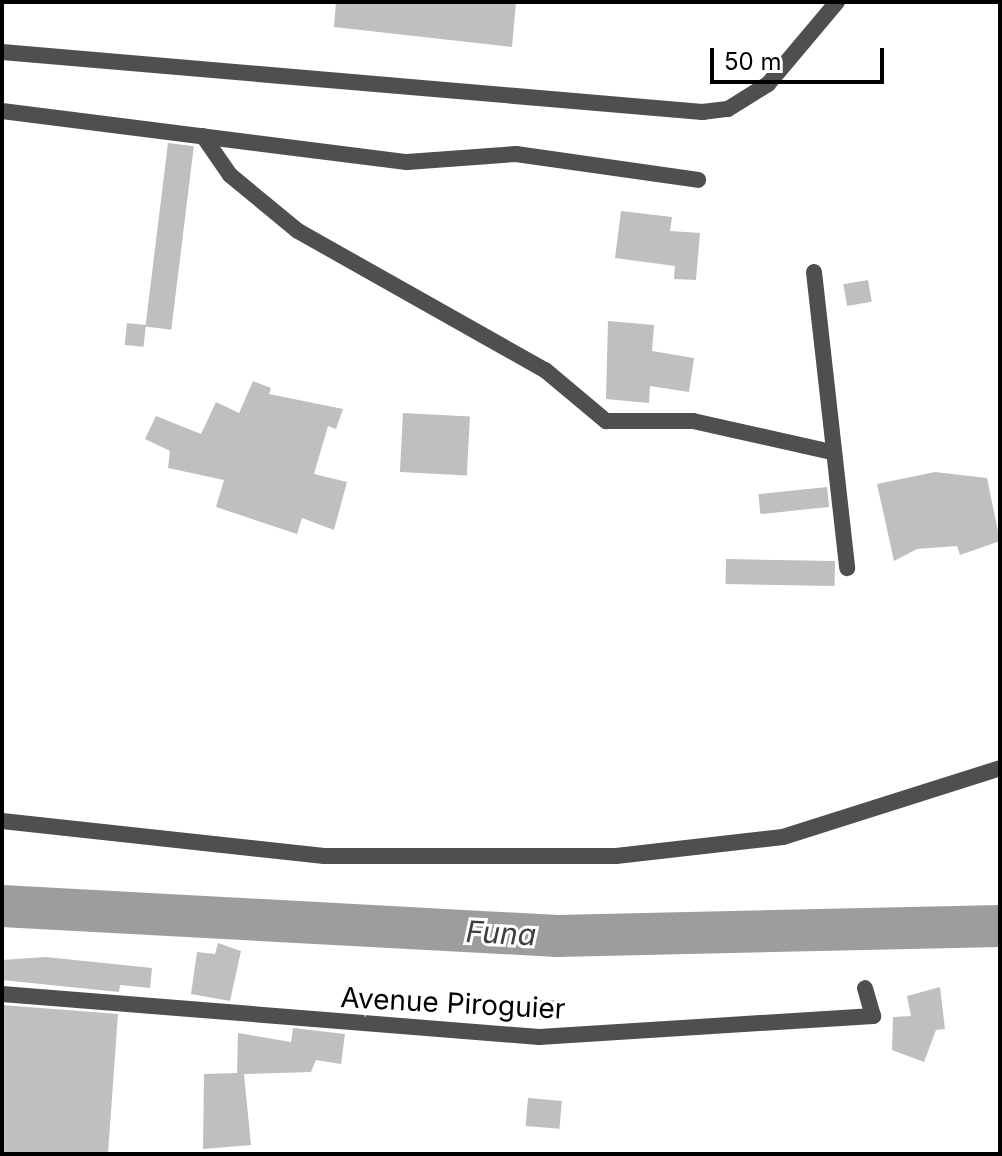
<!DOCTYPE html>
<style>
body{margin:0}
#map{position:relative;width:1002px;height:1156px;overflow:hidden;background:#fff;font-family:Inter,sans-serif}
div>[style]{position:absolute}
.river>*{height:42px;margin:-21px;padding:0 21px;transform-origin:21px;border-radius:21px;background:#9d9d9d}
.building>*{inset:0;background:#bfbfbf;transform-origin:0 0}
.minor>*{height:16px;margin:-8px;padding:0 8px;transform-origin:8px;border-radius:8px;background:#4f4f4f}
span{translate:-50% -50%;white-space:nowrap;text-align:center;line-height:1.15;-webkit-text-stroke:6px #fff;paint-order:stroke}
.street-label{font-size:28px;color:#000}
.water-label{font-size:30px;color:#3e3e3e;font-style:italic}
.frame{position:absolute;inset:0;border:4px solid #000;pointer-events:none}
.scale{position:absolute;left:710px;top:48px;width:174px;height:36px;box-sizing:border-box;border:4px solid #000;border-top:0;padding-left:10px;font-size:24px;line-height:28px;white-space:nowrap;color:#000;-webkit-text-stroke:6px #fff;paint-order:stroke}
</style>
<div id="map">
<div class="river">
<i style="left:2px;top:906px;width:556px;rotate:3.09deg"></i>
<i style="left:557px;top:936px;width:443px;rotate:-1.3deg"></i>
</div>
<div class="building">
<i style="clip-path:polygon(336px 2px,516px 2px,512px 47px,334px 27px)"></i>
<i style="left:168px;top:143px;width:26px;height:185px;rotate:7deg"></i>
<i style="clip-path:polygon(621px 211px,672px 217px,670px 231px,700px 233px,696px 280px,674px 279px,675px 266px,615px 258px)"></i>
<i style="left:868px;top:280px;width:22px;height:25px;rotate:80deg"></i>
<i style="clip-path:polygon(608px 321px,654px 325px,652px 351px,694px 358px,689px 392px,650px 386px,649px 403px,606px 399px)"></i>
<i style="left:127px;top:323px;width:19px;height:22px;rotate:6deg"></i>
<i style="clip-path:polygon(253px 381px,271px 388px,269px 394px,343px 409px,336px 429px,328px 426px,314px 474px,347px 482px,334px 530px,302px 518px,297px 534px,216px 507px,224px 480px,168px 468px,170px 451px,145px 439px,156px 416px,201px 434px,216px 402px,239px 413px)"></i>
<i style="left:403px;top:413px;width:67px;height:59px;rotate:3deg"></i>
<i style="clip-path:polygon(935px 472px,987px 478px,1000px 541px,960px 555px,957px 546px,917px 549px,894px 561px,877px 484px)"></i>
<i style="left:827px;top:487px;width:20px;height:69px;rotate:84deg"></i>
<i style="left:726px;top:559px;width:109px;height:25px;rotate:1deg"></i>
<i style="clip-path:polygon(218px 943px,241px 951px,230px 1001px,191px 994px,197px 952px,215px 954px)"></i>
<i style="clip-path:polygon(46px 957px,152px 968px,150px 988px,120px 985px,119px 992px,2px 980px,2px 960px)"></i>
<i style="clip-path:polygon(940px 987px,945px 1029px,936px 1030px,924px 1062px,892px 1050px,893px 1017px,911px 1016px,907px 996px)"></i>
<i style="left:537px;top:1000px;width:24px;height:20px"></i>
<i style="clip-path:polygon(2px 1005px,118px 1014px,108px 1154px,2px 1154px)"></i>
<i style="clip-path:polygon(293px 1028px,345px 1034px,341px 1064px,316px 1060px,311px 1072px,244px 1074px,251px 1145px,203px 1149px,204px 1074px,237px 1073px,238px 1033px,291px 1042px)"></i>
<i style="left:528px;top:1098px;width:34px;height:28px;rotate:5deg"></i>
</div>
<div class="minor">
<i style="left:2px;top:52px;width:703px;rotate:4.9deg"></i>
<i style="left:702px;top:112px;width:26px;rotate:-7deg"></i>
<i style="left:728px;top:109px;width:47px;rotate:-32deg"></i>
<i style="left:768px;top:84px;width:107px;rotate:-49.9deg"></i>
<i style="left:2px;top:111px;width:408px;rotate:7.2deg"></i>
<i style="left:407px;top:162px;width:109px;rotate:-4.2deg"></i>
<i style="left:516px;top:154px;width:184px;rotate:8.1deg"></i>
<i style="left:203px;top:136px;width:47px;rotate:55.3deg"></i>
<i style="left:230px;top:175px;width:88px;rotate:39.5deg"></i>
<i style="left:298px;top:231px;width:283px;rotate:29.4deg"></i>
<i style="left:545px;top:370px;width:80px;rotate:39.9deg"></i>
<i style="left:606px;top:421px;width:87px"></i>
<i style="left:693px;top:421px;width:142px;rotate:12.6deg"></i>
<i style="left:814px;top:272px;width:298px;rotate:83.6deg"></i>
<i style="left:2px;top:821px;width:324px;rotate:6.2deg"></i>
<i style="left:324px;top:856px;width:292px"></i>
<i style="left:616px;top:856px;width:168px;rotate:-6.5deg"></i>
<i style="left:783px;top:837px;width:228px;rotate:-17.6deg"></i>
<i style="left:2px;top:994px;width:539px;rotate:4.58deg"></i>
<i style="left:539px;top:1037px;width:335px;rotate:-3.6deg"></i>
<i style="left:873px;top:1016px;width:29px;rotate:-106deg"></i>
</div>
<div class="street-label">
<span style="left:453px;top:1003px;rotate:3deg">Avenue Piroguier</span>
</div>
<div class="water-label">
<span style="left:501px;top:933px;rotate:3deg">Funa</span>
</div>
<div class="frame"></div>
<div class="scale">50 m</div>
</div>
